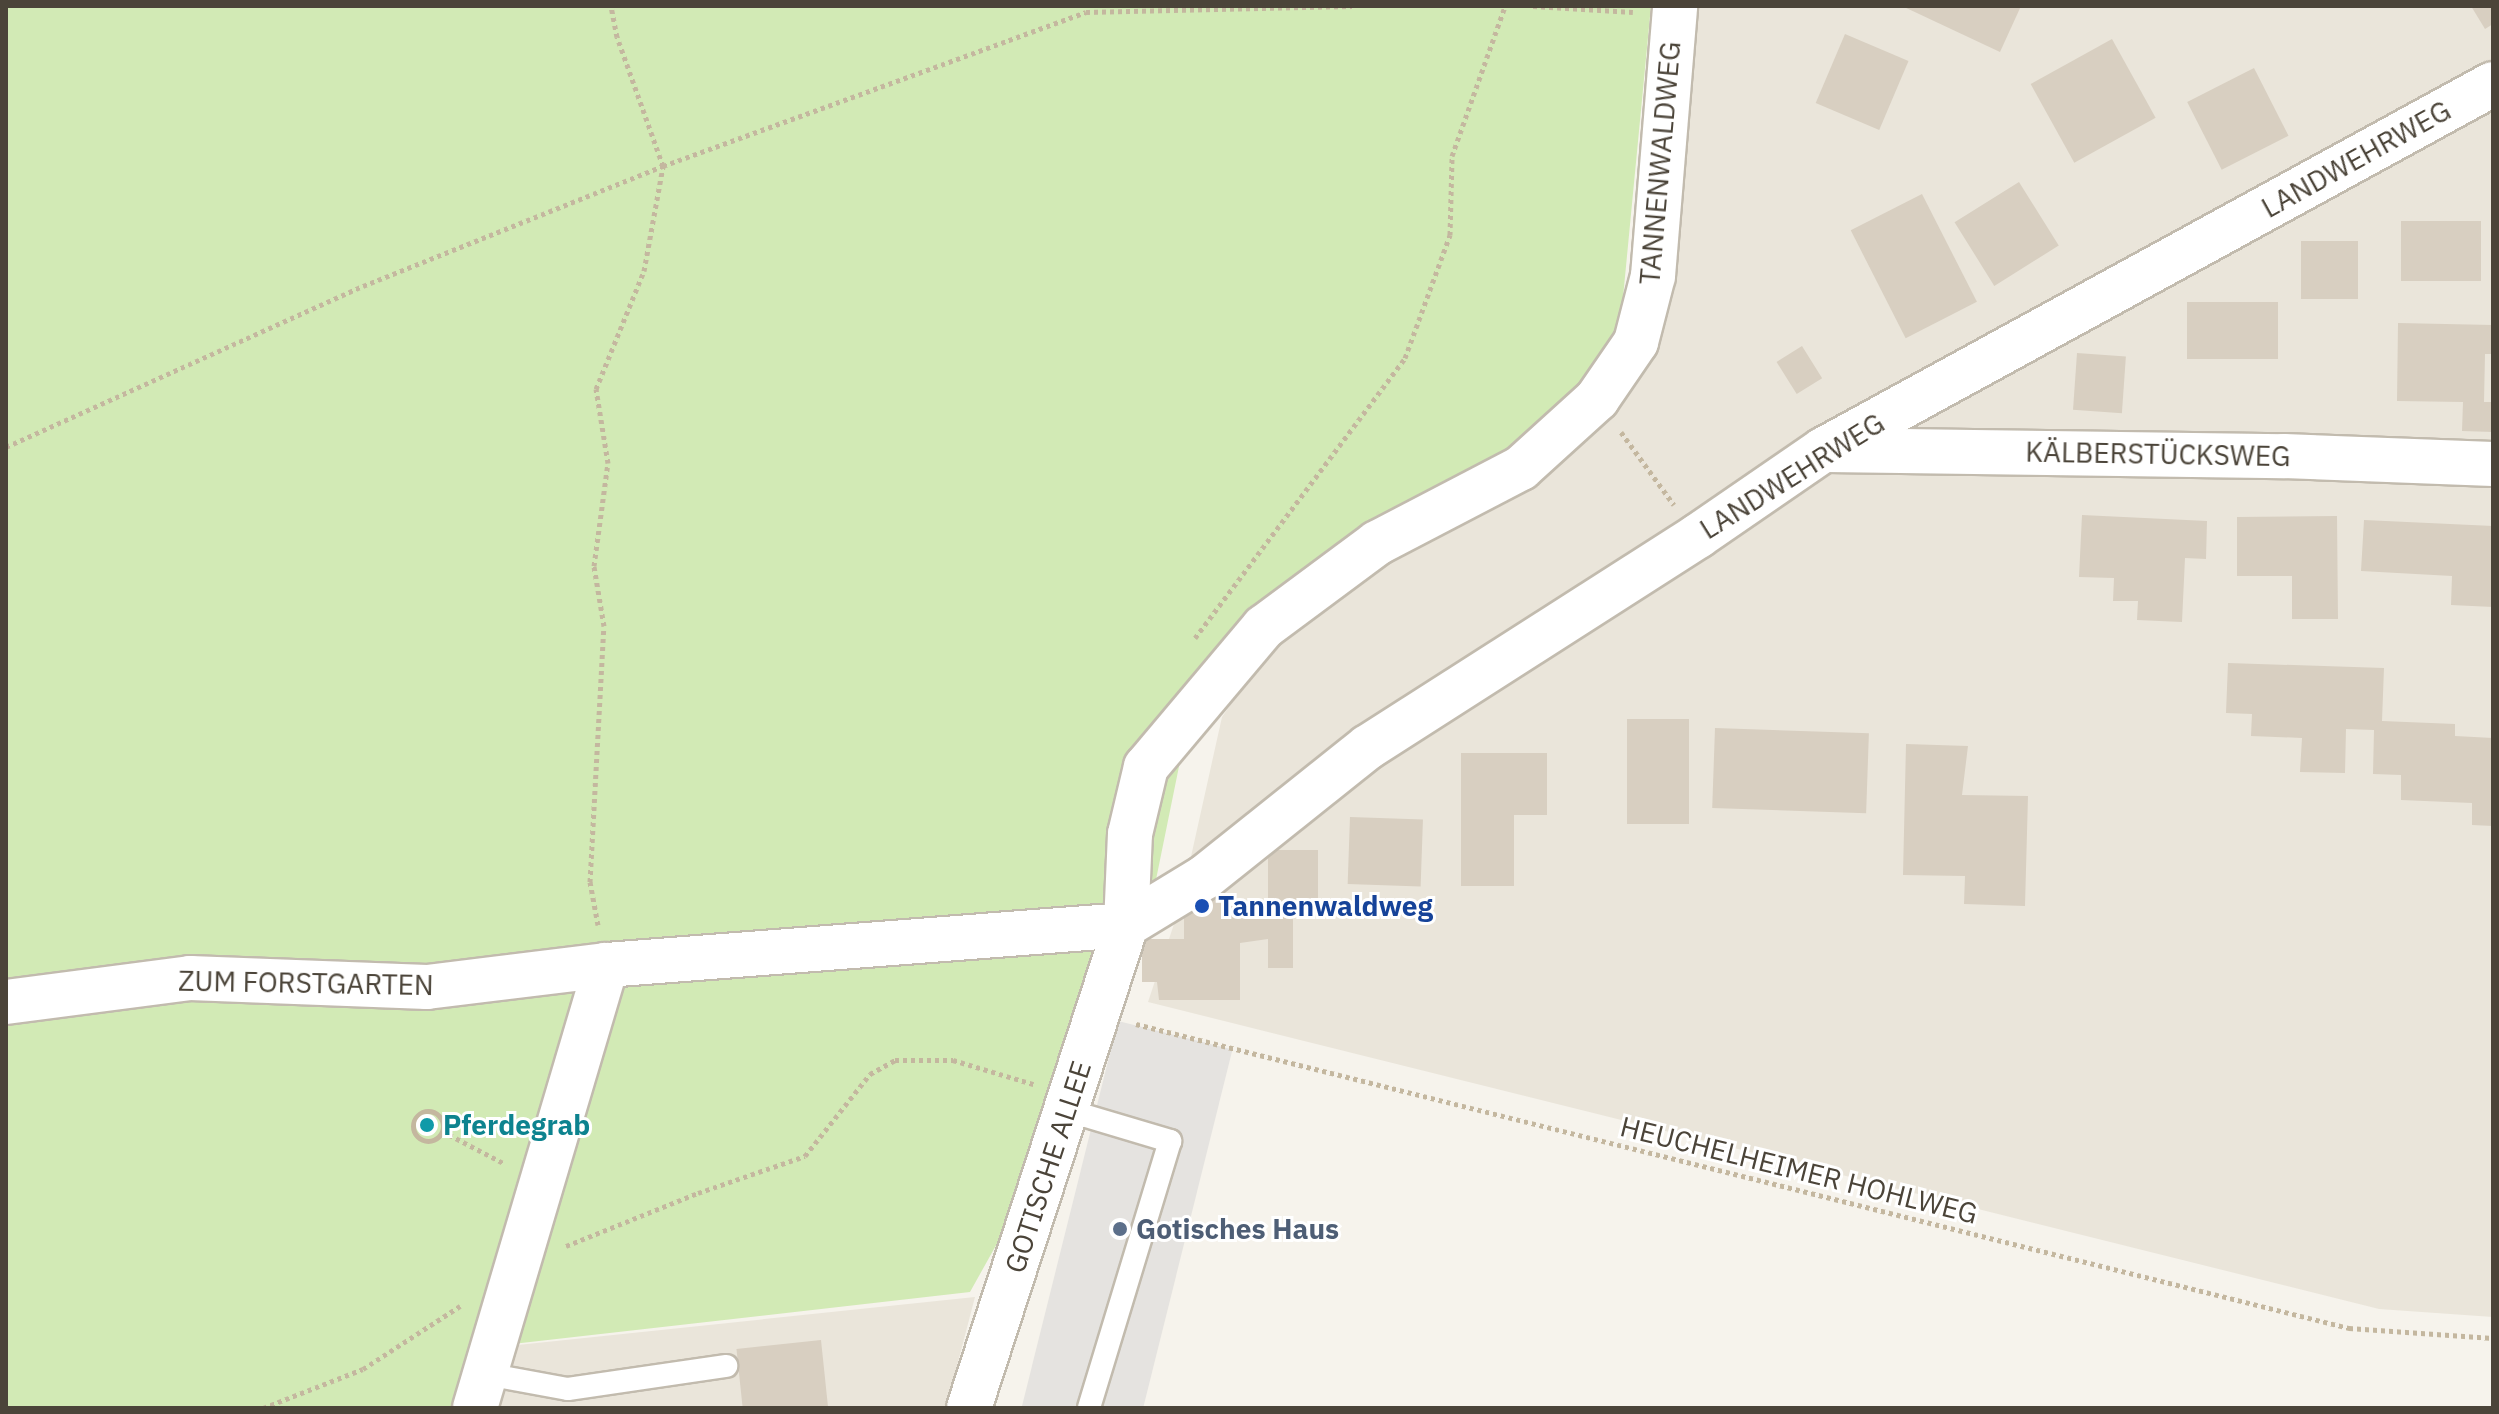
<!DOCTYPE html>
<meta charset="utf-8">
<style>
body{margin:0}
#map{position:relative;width:2499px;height:1414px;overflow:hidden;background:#f6f3ec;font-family:"IBM Plex Sans",sans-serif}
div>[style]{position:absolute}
.residential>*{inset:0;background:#eae5da}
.green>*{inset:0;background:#d2eab5}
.parking>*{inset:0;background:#e5e3e0;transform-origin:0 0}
.building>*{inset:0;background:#d8cfc1;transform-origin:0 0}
.path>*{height:5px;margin-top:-2.5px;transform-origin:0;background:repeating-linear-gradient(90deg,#c4b79f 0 4px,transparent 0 8px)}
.path>.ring{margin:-2.5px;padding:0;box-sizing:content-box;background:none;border:5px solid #c4b79f;border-radius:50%}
.roads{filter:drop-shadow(2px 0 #c2bbae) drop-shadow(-2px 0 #c2bbae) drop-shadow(0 2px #c2bbae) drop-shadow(0 -2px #c2bbae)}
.lane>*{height:22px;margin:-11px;padding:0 11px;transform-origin:11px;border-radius:11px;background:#fff}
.street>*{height:44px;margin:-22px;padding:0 22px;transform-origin:22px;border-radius:22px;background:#fff}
.dots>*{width:22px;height:22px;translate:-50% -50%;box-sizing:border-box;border:4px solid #fff;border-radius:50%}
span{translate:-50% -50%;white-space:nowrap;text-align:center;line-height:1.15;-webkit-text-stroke:6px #fff;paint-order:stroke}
.street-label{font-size:28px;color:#4b4439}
.transit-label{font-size:28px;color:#164399;font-weight:700}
.left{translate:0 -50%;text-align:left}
.culture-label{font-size:28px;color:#0d838f;font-weight:700}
.service-label{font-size:28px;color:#4e5e75;font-weight:700}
.frame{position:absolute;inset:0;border:8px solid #4b4439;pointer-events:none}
</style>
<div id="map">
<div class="residential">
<i style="clip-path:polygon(1686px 6px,2493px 6px,2493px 1317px,2379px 1309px,1148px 1002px,1180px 906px,1222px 717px,1294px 613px,1623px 379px)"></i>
<i style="clip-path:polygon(975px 1297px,946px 1408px,481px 1408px,499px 1347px)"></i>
</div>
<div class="green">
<i style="clip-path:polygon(6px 6px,1651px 6px,1617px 360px,1521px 464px,1376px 539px,1186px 732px,1148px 919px,1071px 1111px,970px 1292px,495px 1346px,477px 1408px,6px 1408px)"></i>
</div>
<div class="parking">
<i style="left:1118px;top:1021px;width:118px;height:403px;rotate:14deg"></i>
</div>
<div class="building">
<i style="clip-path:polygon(1902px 6px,2021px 6px,2000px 52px)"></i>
<i style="clip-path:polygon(2471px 6px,2493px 6px,2493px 24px,2485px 29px)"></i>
<i style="left:1845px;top:34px;width:69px;height:75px;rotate:23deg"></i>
<i style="left:2112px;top:39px;width:90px;height:93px;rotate:61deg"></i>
<i style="left:2254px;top:68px;width:76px;height:75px;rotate:63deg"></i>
<i style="left:2019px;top:182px;width:75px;height:76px;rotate:58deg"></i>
<i style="left:1922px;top:194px;width:121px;height:80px;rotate:63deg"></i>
<i style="left:2401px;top:221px;width:80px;height:60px"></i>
<i style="left:2301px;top:241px;width:57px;height:58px"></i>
<i style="left:2187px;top:302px;width:91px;height:57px"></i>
<i style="clip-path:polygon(2398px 323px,2493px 325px,2493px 354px,2485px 354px,2484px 402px,2493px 402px,2493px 432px,2462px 431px,2463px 402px,2397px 401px)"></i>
<i style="left:1802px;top:346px;width:38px;height:30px;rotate:58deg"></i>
<i style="left:2077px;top:353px;width:49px;height:57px;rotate:4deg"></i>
<i style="clip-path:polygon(2082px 515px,2207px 521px,2206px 559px,2185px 558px,2182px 622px,2137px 620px,2138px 601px,2113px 601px,2114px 578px,2079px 577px)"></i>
<i style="clip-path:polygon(2337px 516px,2338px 619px,2292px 619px,2292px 576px,2237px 576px,2237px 517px)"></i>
<i style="clip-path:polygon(2364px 520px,2493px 526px,2493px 607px,2451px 605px,2452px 576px,2361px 571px)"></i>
<i style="clip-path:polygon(2228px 663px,2384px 668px,2382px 721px,2455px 724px,2455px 736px,2493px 738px,2493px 826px,2472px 825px,2472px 803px,2401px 800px,2401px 775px,2373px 774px,2374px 730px,2346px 729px,2345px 773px,2300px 772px,2302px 738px,2251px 736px,2252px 714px,2226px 713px)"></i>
<i style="left:1627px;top:719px;width:62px;height:105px"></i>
<i style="left:1715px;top:728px;width:154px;height:80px;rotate:2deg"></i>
<i style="clip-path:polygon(1906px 744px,1968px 746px,1962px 795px,2028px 796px,2025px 906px,1964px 904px,1965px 876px,1903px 875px)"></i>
<i style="clip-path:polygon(1461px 753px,1547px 753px,1547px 815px,1514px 815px,1514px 886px,1461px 886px)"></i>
<i style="left:1350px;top:817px;width:73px;height:67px;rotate:2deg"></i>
<i style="clip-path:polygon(1268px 850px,1318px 850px,1318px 900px,1293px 900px,1293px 968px,1268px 968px,1268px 939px,1240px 943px,1240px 1000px,1159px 1000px,1157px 982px,1142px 982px,1142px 939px,1184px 939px,1184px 900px,1268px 900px)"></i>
<i style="left:821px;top:1340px;width:68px;height:85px;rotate:84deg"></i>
</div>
<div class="path">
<i style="left:1533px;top:6px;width:100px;rotate:3.4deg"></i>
<i style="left:1621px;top:432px;width:90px;rotate:54deg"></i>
<i style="left:6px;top:447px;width:392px;rotate:-24.3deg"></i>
<i style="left:363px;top:286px;width:323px;rotate:-21.8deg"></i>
<i style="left:663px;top:166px;width:450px;rotate:-20deg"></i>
<i style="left:1086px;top:12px;width:266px;rotate:-1.3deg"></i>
<i style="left:1195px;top:638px;width:350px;rotate:-53.1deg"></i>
<i style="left:1405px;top:358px;width:131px;rotate:-69.9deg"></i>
<i style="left:1450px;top:235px;width:79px;rotate:-88.5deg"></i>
<i style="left:1452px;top:156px;width:159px;rotate:-70.5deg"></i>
<i style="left:598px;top:925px;width:44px;rotate:-100.5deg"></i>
<i style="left:590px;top:882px;width:256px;rotate:-86.9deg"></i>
<i style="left:604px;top:626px;width:61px;rotate:-99.5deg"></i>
<i style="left:594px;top:566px;width:104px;rotate:-82.3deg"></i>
<i style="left:608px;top:463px;width:75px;rotate:-99.2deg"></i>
<i style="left:596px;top:389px;width:127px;rotate:-67.9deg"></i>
<i style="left:644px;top:271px;width:107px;rotate:-79.7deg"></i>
<i style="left:663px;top:166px;width:137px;rotate:-109.6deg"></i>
<i style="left:617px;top:37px;width:32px;rotate:-101deg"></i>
<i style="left:1136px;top:1024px;width:1251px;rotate:14.07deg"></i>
<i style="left:2349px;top:1328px;width:144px;rotate:4deg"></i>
<i class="ring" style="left:413px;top:1111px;width:25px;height:25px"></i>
<i style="left:442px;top:1131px;width:71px;rotate:27.6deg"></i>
<i style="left:566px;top:1246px;width:142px;rotate:-21.9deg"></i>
<i style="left:698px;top:1193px;width:113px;rotate:-19.1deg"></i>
<i style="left:805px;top:1156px;width:105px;rotate:-51.6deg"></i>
<i style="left:870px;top:1074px;width:29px;rotate:-29deg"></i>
<i style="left:895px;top:1060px;width:58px"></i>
<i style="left:953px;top:1060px;width:84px;rotate:16.7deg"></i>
<i style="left:263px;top:1408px;width:107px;rotate:-21.3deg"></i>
<i style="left:363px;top:1369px;width:116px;rotate:-33deg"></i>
</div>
<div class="roads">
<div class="lane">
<i style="left:1066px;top:1110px;width:109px;rotate:16.6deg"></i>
<i style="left:1170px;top:1141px;width:279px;rotate:106.9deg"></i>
<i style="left:486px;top:1374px;width:83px;rotate:10.4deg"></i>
<i style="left:568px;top:1389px;width:160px;rotate:-8.3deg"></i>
</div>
<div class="street">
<i style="left:1828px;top:450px;width:456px;rotate:0.8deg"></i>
<i style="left:2284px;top:456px;width:209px;rotate:2.2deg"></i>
<i style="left:6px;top:1002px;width:186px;rotate:-7.4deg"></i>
<i style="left:190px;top:978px;width:237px;rotate:2.2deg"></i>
<i style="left:427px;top:987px;width:180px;rotate:-7deg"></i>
<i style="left:606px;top:965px;width:522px;rotate:-4.4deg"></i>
<i style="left:1126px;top:925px;width:92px;rotate:-31.3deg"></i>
<i style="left:1205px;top:877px;width:208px;rotate:-38.6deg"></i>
<i style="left:1368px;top:747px;width:392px;rotate:-32.6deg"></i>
<i style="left:1698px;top:536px;width:152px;rotate:-34.5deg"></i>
<i style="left:1823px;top:450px;width:763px;rotate:-28.65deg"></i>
<i style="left:475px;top:1408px;width:462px;rotate:-73.5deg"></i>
<i style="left:969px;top:1408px;width:508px;rotate:-71.99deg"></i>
<i style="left:1126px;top:925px;width:91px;rotate:-87.5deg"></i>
<i style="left:1130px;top:834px;width:69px;rotate:-76.6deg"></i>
<i style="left:1146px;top:767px;width:183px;rotate:-49.9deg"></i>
<i style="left:1264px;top:627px;width:141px;rotate:-36.6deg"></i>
<i style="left:1377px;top:543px;width:162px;rotate:-27.5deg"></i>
<i style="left:1521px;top:468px;width:103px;rotate:-42.2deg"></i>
<i style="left:1597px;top:399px;width:69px;rotate:-55.6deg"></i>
<i style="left:1636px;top:342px;width:68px;rotate:-75.6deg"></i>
<i style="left:1653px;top:276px;width:271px;rotate:-85.3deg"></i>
</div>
</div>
<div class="dots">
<i style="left:1202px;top:906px;background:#1a4fb4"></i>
<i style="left:427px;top:1125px;background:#0f9aa8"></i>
<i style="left:1120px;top:1229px;background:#5c6f8a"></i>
</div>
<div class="street-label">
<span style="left:2356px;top:159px;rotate:-29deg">LANDWEHRWEG</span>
<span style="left:1660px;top:163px;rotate:-85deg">TANNENWALDWEG</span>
<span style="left:2158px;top:454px;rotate:1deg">KÄLBERSTÜCKSWEG</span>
<span style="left:1792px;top:476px;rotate:-32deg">LANDWEHRWEG</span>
<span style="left:306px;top:983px;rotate:1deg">ZUM FORSTGARTEN</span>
<span style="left:1048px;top:1167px;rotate:-72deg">GOTISCHE ALLEE</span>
<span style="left:1799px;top:1170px;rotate:14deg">HEUCHELHEIMER HOHLWEG</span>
</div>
<div class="transit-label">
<span class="left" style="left:1218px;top:906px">Tannenwaldweg</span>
</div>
<div class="culture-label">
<span class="left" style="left:443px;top:1125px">Pferdegrab</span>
</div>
<div class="service-label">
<span class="left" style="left:1136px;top:1229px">Gotisches Haus</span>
</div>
<div class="frame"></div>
</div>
